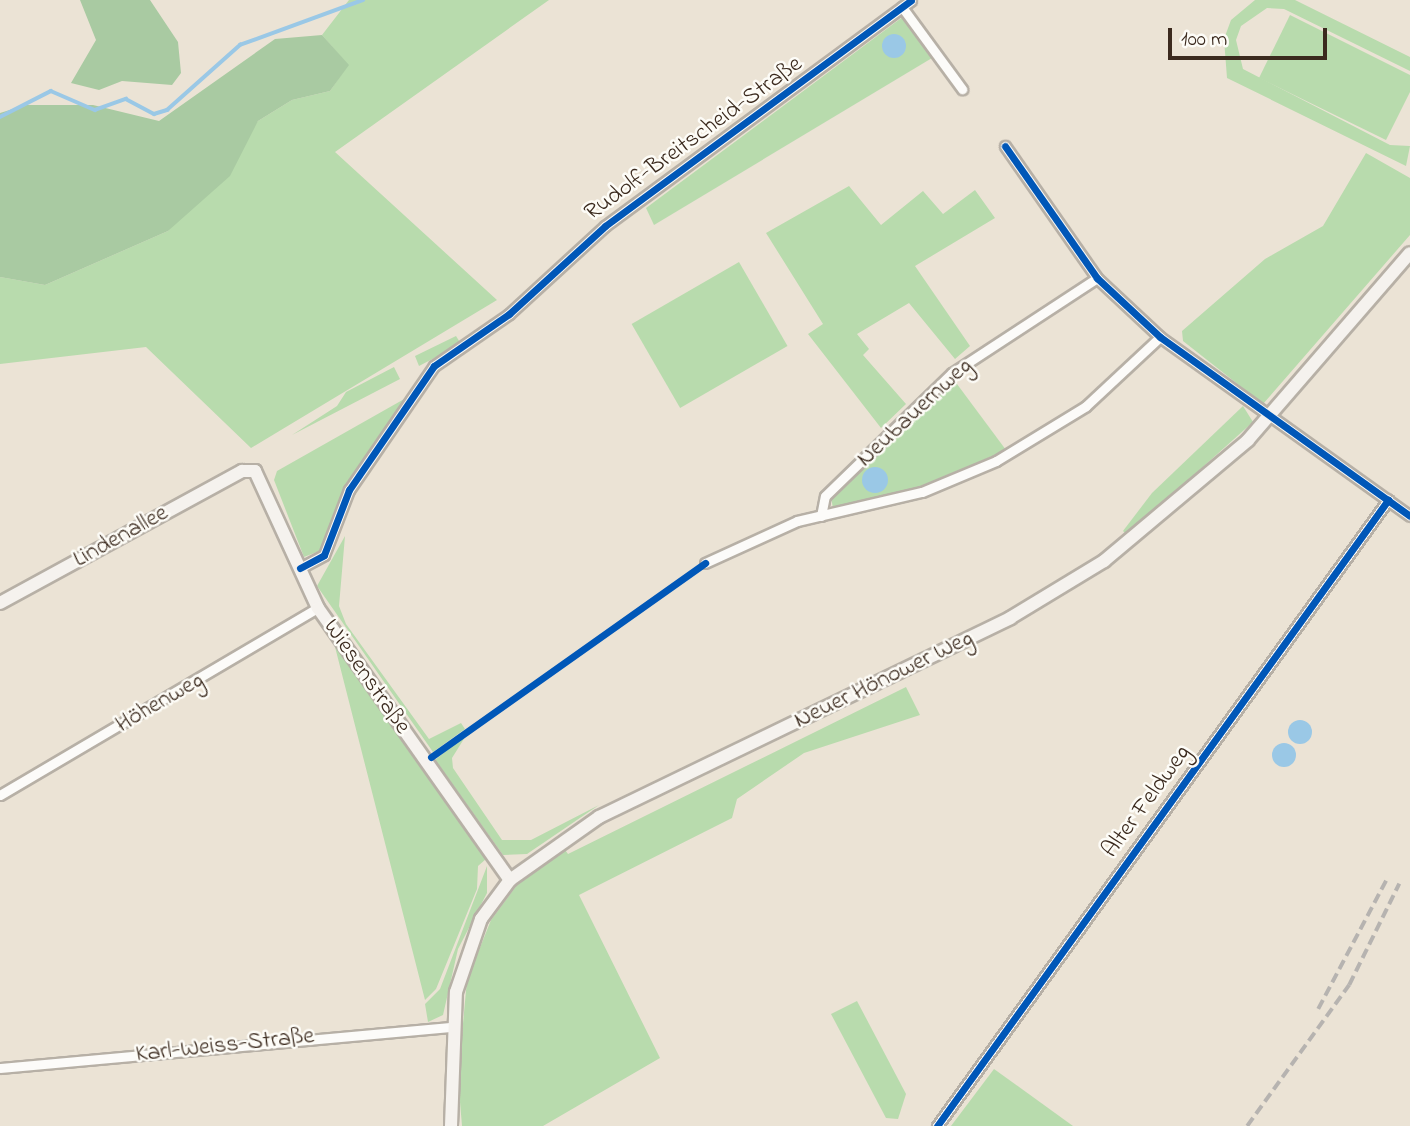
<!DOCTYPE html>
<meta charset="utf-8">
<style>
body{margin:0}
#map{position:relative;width:1410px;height:1126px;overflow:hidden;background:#ebe3d5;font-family:"Indie Flower",sans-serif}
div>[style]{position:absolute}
.green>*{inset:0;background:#b8dbad;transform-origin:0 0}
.forest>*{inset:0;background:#a9caa2}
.water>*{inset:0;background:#9ac8e6}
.round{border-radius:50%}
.stream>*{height:3.5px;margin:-1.75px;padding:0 1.75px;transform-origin:1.75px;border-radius:1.75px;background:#9ac8e6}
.roads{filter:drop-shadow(2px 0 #b7b0a6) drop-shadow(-2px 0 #b7b0a6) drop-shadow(0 2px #b7b0a6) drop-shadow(0 -2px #b7b0a6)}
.street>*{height:9px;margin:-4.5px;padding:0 4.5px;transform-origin:4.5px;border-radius:4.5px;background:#fcfbf9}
.secondary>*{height:12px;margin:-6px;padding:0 6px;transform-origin:6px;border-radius:6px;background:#f5f2ee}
.rail>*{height:3.5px;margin-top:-1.75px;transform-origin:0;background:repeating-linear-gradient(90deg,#b6b3b0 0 10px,transparent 0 15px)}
.cycleway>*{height:7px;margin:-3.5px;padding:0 3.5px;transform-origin:3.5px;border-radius:3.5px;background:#0057b8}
span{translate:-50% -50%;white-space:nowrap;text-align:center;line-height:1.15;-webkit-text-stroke:5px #fdfcf7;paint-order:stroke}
.street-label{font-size:24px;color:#3b2a1e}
.scale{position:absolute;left:1168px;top:28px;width:159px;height:32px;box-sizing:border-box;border:4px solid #3b2a1e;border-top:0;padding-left:9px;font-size:21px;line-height:24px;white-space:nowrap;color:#3b2a1e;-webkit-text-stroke:5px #fdfcf7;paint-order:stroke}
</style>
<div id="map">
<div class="green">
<i style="clip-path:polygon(349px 0,549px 0,335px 152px,497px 300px,251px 448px,146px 347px,0 364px,0 277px,45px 285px,168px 231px,258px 121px,292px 100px,330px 91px,348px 65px,322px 35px)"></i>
<i style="clip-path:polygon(1295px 0,1410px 57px,1410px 71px,1284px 9px,1267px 8px,1241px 26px,1236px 40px,1243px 69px,1390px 145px,1410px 146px,1406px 166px,1227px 78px,1224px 39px,1231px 20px,1255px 0)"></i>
<i style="clip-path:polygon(1290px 15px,1410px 75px,1410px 92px,1386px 140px,1259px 78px)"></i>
<i style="clip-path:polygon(904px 16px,932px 58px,654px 225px,646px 208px)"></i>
<i style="clip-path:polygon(1366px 153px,1410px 178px,1410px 235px,1263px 404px,1183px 341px,1182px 331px,1265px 259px,1323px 226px)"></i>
<i style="clip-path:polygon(849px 186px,881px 225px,923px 191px,943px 214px,975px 190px,995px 218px,915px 266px,970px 346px,955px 359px,909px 303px,857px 334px,869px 349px,863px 355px,906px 404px,881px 428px,808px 334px,823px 324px,766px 233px)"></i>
<i style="left:739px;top:262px;width:97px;height:124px;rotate:60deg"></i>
<i style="clip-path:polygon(456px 336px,461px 344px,419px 366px,415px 356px)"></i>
<i style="clip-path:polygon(394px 367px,400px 379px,292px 435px,337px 406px,346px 392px)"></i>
<i style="clip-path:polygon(954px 380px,1006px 450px,915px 490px,833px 509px,831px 496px)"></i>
<i style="clip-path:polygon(406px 398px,344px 489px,322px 550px,304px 557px,274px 480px,277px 471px)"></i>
<i style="clip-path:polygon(1243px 406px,1253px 422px,1127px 535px,1123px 531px,1152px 493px)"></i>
<i style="clip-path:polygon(345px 536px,339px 606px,346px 624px,429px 739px,461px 723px,465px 729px,433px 752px,317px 586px)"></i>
<i style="clip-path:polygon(333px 639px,486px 859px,478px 866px,477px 889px,436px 989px,425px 1000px)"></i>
<i style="clip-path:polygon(906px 687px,920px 715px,804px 753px,737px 799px,732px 818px,579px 895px,660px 1058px,543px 1126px,462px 1126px,458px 1078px,467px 980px,491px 920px,517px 885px,563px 847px,568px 854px)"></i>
<i style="clip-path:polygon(467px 734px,452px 758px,453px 768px,502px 840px,531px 840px,599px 805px,527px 854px,503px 855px,435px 760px)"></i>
<i style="clip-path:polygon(487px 866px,487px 893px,458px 949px,443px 1015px,428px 1022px,425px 1004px,440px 989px)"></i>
<i style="clip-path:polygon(857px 1001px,906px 1094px,898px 1119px,886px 1118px,831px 1014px)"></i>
<i style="clip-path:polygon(994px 1069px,1073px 1126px,951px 1126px)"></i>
</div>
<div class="forest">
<i style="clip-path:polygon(80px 0,150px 0,178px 42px,181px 73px,172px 85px,122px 81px,99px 90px,71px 83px,96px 40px)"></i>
<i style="clip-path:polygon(322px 35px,349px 65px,330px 91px,292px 100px,258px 121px,230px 176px,168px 231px,45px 285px,0 277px,0 113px,26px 105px,93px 105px,159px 121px,275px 39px)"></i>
</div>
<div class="water">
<i class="round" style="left:882px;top:34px;width:24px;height:24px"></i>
<i class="round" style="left:862px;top:467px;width:26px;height:26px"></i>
<i class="round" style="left:1288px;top:720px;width:24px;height:24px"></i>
<i class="round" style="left:1272px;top:743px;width:24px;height:24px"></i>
</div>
<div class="stream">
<i style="left:0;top:117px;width:57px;rotate:-27deg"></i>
<i style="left:51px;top:91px;width:48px;rotate:23.4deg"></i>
<i style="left:95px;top:110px;width:33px;rotate:-20deg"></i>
<i style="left:126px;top:99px;width:32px;rotate:28deg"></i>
<i style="left:154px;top:114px;width:14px;rotate:-17deg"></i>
<i style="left:167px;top:110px;width:98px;rotate:-41.7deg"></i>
<i style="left:240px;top:45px;width:131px;rotate:-20.1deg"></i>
</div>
<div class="roads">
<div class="street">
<i style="left:902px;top:7px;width:102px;rotate:53.8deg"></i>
<i style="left:1005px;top:146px;width:161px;rotate:55.1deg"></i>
<i style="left:1097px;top:278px;width:86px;rotate:43.1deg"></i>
<i style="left:1160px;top:337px;width:307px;rotate:35.6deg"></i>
<i style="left:821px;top:516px;width:20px;rotate:-79deg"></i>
<i style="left:825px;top:496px;width:177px;rotate:-44.1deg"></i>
<i style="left:952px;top:373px;width:173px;rotate:-33.2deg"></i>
<i style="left:705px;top:563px;width:101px;rotate:-24.5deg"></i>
<i style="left:797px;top:521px;width:128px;rotate:-13.1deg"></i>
<i style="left:922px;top:492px;width:80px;rotate:-22.7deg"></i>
<i style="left:996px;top:461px;width:105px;rotate:-31.4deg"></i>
<i style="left:1086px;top:406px;width:101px;rotate:-43deg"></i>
<i style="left:300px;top:568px;width:27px;rotate:-28deg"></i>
<i style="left:324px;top:555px;width:70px;rotate:-69deg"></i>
<i style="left:349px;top:490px;width:150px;rotate:-55.6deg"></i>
<i style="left:434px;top:366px;width:91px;rotate:-34.7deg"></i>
<i style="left:509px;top:314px;width:130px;rotate:-42.5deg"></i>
<i style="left:605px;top:226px;width:380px;rotate:-36.4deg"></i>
<i style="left:0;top:795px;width:369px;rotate:-30.5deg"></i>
<i style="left:0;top:1068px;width:453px;rotate:-5.2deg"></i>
<i style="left:937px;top:1126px;width:772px;rotate:-54.23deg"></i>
</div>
<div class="secondary">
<i style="left:0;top:603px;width:276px;rotate:-28.6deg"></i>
<i style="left:242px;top:471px;width:13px"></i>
<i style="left:255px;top:471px;width:151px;rotate:65.3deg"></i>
<i style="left:318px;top:608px;width:333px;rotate:54.8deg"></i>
<i style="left:451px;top:1126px;width:134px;rotate:-87.9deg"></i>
<i style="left:456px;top:992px;width:77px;rotate:-71.1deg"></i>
<i style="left:481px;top:919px;width:49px;rotate:-53.4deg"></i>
<i style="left:510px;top:880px;width:109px;rotate:-35.3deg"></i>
<i style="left:599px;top:817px;width:457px;rotate:-25.8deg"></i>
<i style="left:1010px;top:618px;width:110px;rotate:-31.2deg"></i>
<i style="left:1104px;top:561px;width:188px;rotate:-40deg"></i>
<i style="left:1248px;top:440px;width:247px;rotate:-49.1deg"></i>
</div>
</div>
<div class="rail">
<i style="left:1318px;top:1009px;width:149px;rotate:-62.1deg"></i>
<i style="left:1247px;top:1126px;width:174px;rotate:-54.1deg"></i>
<i style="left:1349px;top:985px;width:113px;rotate:-63.7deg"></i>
</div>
<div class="cycleway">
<i style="left:1005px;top:146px;width:161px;rotate:55.1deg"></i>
<i style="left:1097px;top:278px;width:86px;rotate:43.1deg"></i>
<i style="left:1160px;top:337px;width:307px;rotate:35.6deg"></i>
<i style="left:300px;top:568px;width:27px;rotate:-28deg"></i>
<i style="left:324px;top:555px;width:70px;rotate:-69deg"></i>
<i style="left:349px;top:490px;width:150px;rotate:-55.6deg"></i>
<i style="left:434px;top:366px;width:91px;rotate:-34.7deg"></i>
<i style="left:509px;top:314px;width:130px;rotate:-42.5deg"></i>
<i style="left:605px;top:226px;width:380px;rotate:-36.4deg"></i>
<i style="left:431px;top:757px;width:336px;rotate:-35.3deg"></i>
<i style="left:937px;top:1126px;width:772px;rotate:-54.23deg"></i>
</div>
<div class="street-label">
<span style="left:694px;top:139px;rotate:-36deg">Rudolf-Breitscheid-Straße</span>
<span style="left:915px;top:413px;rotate:-43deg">Neubauernweg</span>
<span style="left:121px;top:537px;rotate:-29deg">Lindenallee</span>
<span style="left:366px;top:677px;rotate:55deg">Wiesenstraße</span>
<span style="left:884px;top:680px;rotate:-26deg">Neuer Hönower Weg</span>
<span style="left:160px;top:703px;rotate:-30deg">Höhenweg</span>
<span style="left:1147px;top:802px;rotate:-54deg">Alter Feldweg</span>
<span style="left:225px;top:1046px;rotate:-6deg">Karl-Weiss-Straße</span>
</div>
<div class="scale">100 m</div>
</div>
